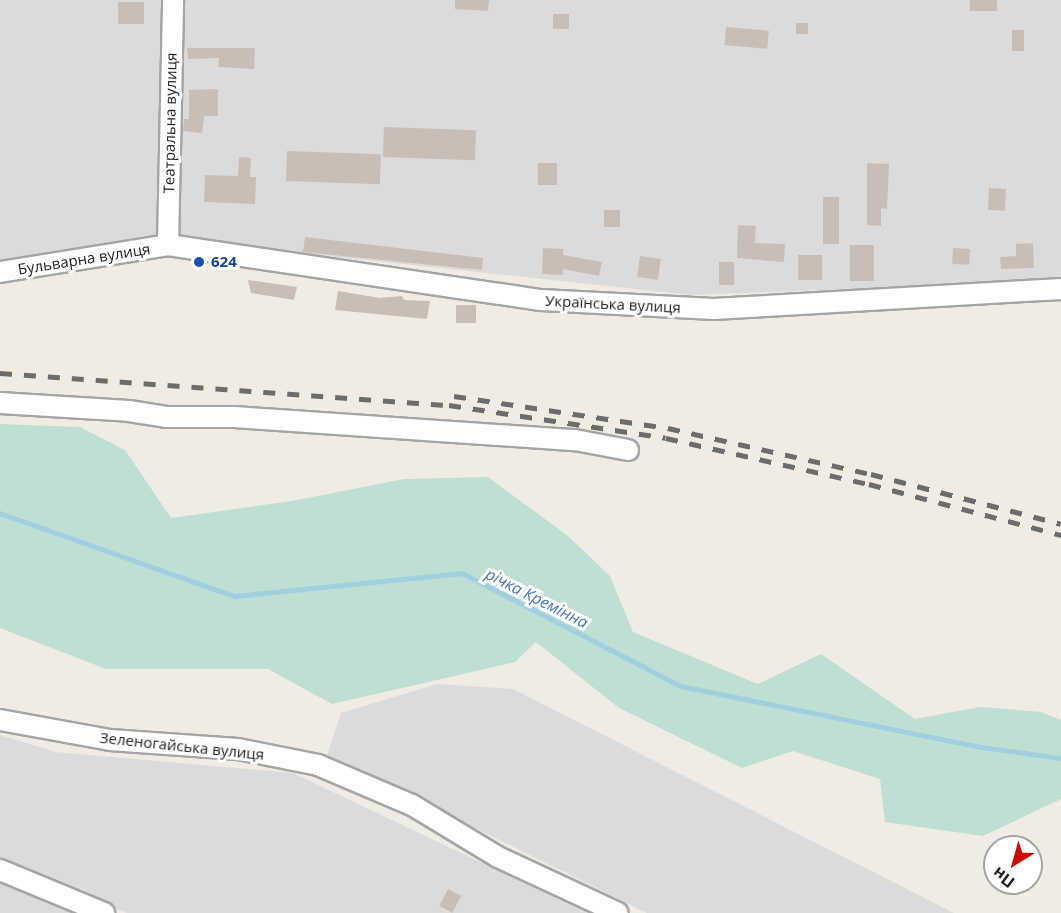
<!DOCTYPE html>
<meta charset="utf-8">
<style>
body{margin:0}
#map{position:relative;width:1061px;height:913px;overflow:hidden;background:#f0ece3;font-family:"Open Sans",sans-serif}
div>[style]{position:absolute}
.residential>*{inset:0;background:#dcdbdb}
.wetland>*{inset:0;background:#bfdfd2}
.stream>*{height:4.5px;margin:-2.25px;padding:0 2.25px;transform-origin:2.25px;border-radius:2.25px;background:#a0cfe0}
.building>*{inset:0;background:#c8beb6;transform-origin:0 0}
.roads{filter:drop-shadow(2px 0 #a5a5a5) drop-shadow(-2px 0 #a5a5a5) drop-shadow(0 2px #a5a5a5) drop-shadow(0 -2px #a5a5a5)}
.minor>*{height:20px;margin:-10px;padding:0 10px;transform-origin:10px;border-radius:10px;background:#fff}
.rail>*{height:4.5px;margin-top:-2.25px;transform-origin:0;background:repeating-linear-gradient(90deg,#6c6c6c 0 12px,transparent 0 24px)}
.dots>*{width:16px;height:16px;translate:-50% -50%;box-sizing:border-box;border:3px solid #fff;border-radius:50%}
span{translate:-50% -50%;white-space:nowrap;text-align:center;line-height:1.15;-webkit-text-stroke:6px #fff;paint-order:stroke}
.street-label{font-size:15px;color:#1e1e1e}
.transit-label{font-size:15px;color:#164399;font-weight:700}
.left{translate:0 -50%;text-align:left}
.water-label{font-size:16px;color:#4376b4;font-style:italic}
.north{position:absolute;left:983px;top:835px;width:60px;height:60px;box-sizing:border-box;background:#fff;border:2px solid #a5a5a5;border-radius:50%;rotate:217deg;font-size:16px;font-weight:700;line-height:24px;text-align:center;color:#1e1e1e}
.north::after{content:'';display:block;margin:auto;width:21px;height:27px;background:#cb0a00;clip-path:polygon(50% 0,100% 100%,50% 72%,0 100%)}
</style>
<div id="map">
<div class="residential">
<i style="clip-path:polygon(0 0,1061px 0,1061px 281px,691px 295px,179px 240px,0 263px)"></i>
<i style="clip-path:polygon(437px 684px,513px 689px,954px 913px,647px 913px,327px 755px,341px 713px)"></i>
<i style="clip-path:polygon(0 735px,56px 752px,293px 773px,587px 913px,127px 913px,0 864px)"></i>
<i style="clip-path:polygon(0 880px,80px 913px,0 913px)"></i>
</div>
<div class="wetland">
<i style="clip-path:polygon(0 424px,80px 427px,125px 450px,171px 518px,292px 501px,404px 479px,488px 477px,568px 536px,610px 576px,633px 632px,758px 684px,821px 654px,915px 719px,980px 707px,1041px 712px,1061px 720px,1061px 799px,983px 836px,885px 822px,880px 779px,793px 751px,742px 768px,619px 708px,536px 642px,515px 662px,332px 704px,268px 669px,106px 669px,0 628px)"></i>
</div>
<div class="stream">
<i style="left:0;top:513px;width:249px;rotate:19.5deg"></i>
<i style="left:235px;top:596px;width:228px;rotate:-5.8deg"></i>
<i style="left:462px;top:573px;width:246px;rotate:27.3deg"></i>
<i style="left:681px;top:686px;width:306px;rotate:11.5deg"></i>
<i style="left:981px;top:747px;width:81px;rotate:7.8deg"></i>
</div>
<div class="building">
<i style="clip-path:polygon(455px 0,489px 0,488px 11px,455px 9px)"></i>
<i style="left:970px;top:0;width:27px;height:11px"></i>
<i style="left:118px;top:2px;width:26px;height:22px"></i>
<i style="left:553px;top:14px;width:16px;height:15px"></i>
<i style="left:796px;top:23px;width:12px;height:11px"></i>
<i style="left:726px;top:27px;width:43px;height:18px;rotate:5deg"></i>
<i style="left:1012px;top:30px;width:12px;height:21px"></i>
<i style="clip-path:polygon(187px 48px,255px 48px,254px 69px,218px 67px,219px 58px,188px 59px)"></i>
<i style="clip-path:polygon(218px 89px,218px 116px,204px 116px,202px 133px,183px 131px,184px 119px,189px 119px,189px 90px)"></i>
<i style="left:384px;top:127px;width:92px;height:30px;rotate:2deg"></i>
<i style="left:287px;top:151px;width:94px;height:30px;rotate:2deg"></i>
<i style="clip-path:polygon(239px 157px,251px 158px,250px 177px,256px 177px,255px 204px,204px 202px,205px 175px,238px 176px)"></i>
<i style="left:538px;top:163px;width:19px;height:22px"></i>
<i style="clip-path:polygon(867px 163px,889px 164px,887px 209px,881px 208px,881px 226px,867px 225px)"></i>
<i style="left:989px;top:188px;width:17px;height:22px;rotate:3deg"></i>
<i style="left:823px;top:197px;width:16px;height:47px"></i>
<i style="left:604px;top:210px;width:16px;height:17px"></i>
<i style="clip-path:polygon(738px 225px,756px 226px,755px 243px,785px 244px,784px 262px,737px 258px)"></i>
<i style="clip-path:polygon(305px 237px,483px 258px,482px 270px,303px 252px)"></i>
<i style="clip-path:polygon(1033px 243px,1034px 268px,1001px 269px,1000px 257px,1016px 256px,1016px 244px)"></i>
<i style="left:850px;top:245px;width:24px;height:36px"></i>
<i style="clip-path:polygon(543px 248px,563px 249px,563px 255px,602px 262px,599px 276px,563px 269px,563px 275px,542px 274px)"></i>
<i style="left:953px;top:248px;width:17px;height:16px;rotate:3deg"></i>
<i style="left:822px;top:255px;width:25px;height:24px;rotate:90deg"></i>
<i style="left:640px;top:256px;width:21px;height:21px;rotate:8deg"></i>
<i style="left:719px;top:262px;width:15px;height:23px"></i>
<i style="clip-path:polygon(248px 280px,297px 287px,294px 300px,251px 293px)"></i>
<i style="clip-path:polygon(338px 291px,380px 298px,402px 296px,404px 300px,430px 301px,427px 319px,335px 310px)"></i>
<i style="left:456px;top:305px;width:20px;height:18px"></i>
<i style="left:448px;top:889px;width:15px;height:19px;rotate:28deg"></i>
</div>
<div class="roads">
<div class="minor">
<i style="left:168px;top:245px;width:245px;rotate:-88.8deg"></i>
<i style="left:0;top:272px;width:170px;rotate:-9.1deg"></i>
<i style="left:168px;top:245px;width:377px;rotate:8.4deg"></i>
<i style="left:541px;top:300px;width:173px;rotate:3deg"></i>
<i style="left:714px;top:309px;width:348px;rotate:-3.3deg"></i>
<i style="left:0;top:403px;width:129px;rotate:3.5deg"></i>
<i style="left:129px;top:411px;width:36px;rotate:9deg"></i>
<i style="left:165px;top:417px;width:69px"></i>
<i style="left:234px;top:417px;width:342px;rotate:3.9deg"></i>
<i style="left:575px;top:440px;width:54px;rotate:10.7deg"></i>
<i style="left:0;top:720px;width:112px;rotate:10.3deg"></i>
<i style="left:110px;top:740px;width:128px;rotate:4deg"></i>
<i style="left:238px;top:749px;width:82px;rotate:11.3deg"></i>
<i style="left:318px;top:765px;width:102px;rotate:23.1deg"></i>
<i style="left:412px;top:805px;width:100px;rotate:31.2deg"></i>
<i style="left:498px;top:857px;width:132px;rotate:25deg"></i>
<i style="left:0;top:870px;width:113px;rotate:22.5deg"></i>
</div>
</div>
<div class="rail">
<i style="left:0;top:373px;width:450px;rotate:4.1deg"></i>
<i style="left:449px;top:405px;width:219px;rotate:8.6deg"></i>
<i style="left:666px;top:438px;width:208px;rotate:12.8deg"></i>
<i style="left:869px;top:484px;width:199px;rotate:14.9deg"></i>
<i style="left:454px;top:396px;width:216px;rotate:8.5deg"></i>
<i style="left:668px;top:428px;width:208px;rotate:12.8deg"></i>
<i style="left:871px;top:474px;width:196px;rotate:14.7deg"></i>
</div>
<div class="dots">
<i style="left:199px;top:262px;background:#1a4fb4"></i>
</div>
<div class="street-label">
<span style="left:170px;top:123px;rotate:-89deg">Театральна вулиця</span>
<span style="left:84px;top:259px;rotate:-9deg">Бульварна вулиця</span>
<span style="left:613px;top:304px;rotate:3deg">Українська вулиця</span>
<span style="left:182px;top:746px;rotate:6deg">Зеленогайська вулиця</span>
</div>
<div class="transit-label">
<span class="left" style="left:211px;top:262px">624</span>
</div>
<div class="water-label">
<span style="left:537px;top:598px;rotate:27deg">річка Кремінна</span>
</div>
<div class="north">Пн</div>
</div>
